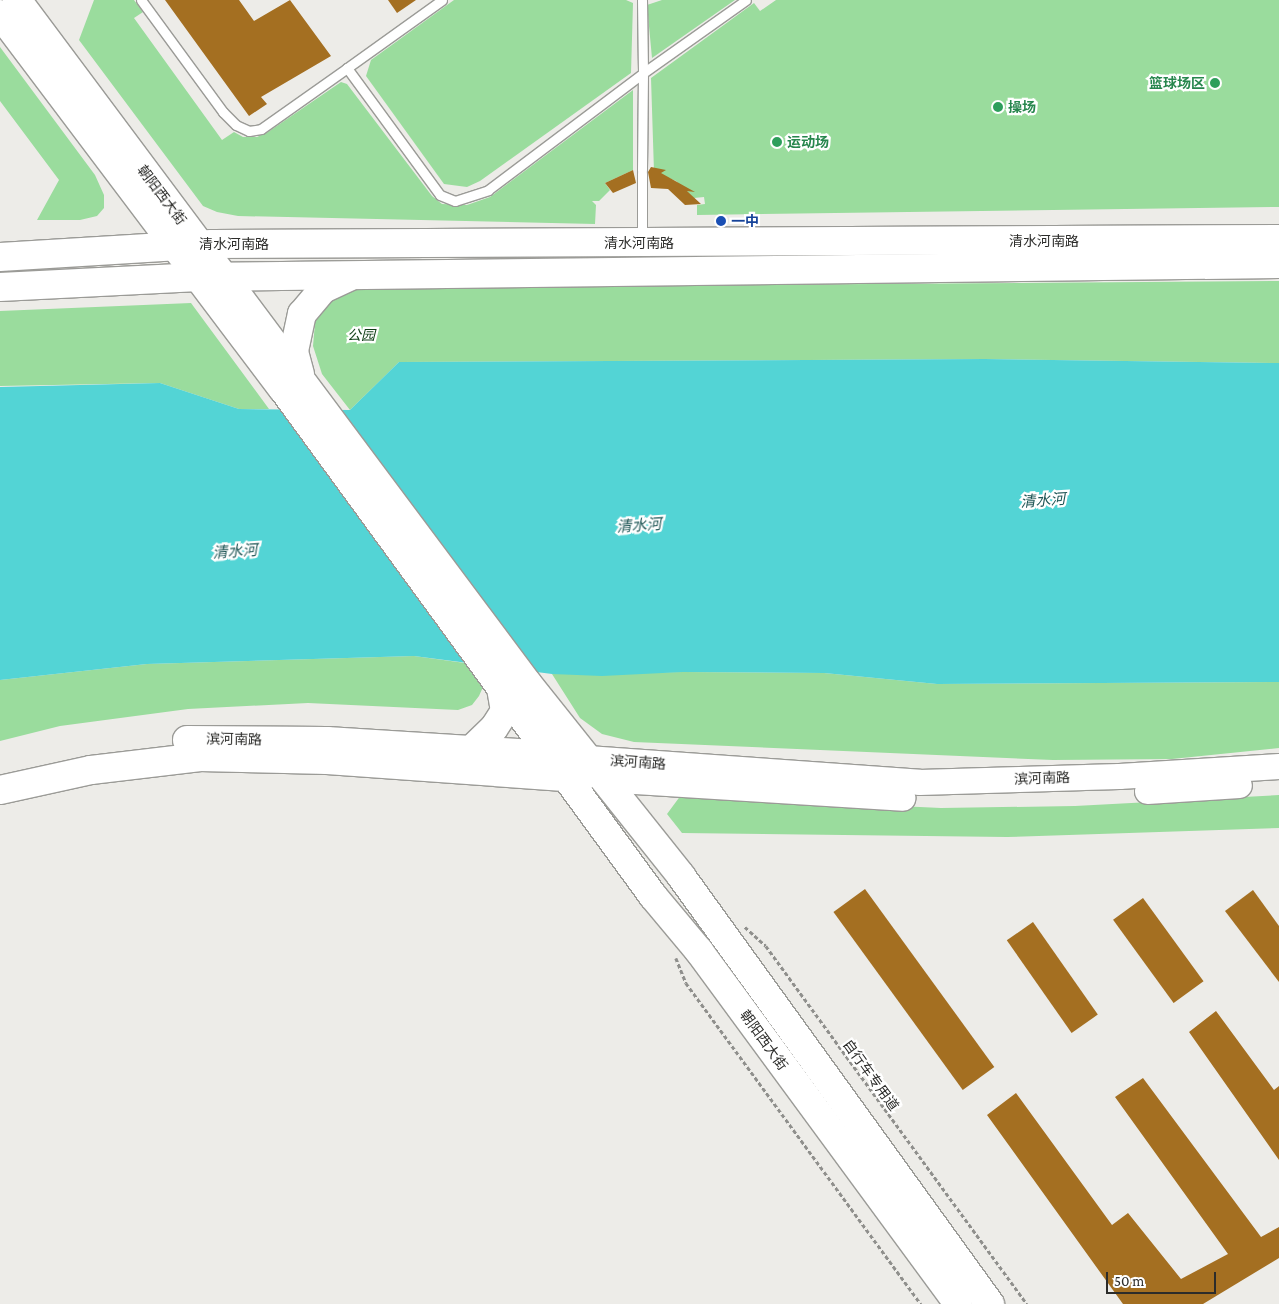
<!DOCTYPE html>
<meta charset="utf-8">
<style>
body{margin:0}
#map{position:relative;width:1279px;height:1304px;overflow:hidden;background:#edece8;font-family:"Crimson Pro","Noto Sans SC",serif}
div>[style]{position:absolute}
.green>*{inset:0;background:#9adc9d}
.water>*{inset:0;background:#53d4d5}
.building>*{inset:0;background:#a46f21;transform-origin:0 0}
.path>*{height:2.5px;margin-top:-1.25px;transform-origin:0;background:repeating-linear-gradient(90deg,#8f8f8c 0 4px,transparent 0 6.5px)}
.roads{filter:drop-shadow(1px 0 #9b9b97) drop-shadow(-1px 0 #9b9b97) drop-shadow(0 1px #9b9b97) drop-shadow(0 -1px #9b9b97)}
.service>*{height:9px;margin:-4.5px;padding:0 4.5px;transform-origin:4.5px;border-radius:4.5px;background:#fff}
.secondary>*{height:25px;margin:-12.5px;padding:0 12.5px;transform-origin:12.5px;border-radius:12.5px;background:#fff}
.primary>*{height:28px;margin:-14px;padding:0 14px;transform-origin:14px;border-radius:14px;background:#fff}
.dots>*{width:14px;height:14px;translate:-50% -50%;box-sizing:border-box;border:2px solid #fff;border-radius:50%}
span{translate:-50% -50%;white-space:nowrap;text-align:center;line-height:1.15;-webkit-text-stroke:4.5px #fff;paint-order:stroke}
.leisure-label{font-size:14px;color:#27864d;font-weight:700}
.right{translate:-100% -50%;text-align:right}
.left{translate:0 -50%;text-align:left}
.street-label{font-size:14px;color:#2c2c2a}
.transit-label{font-size:14px;color:#164399;font-weight:700}
.park-label{font-size:14px;color:#0d3d14;font-style:italic}
.water-label{font-size:15px;color:#1e5555;font-style:italic}
.scale{position:absolute;left:1106px;top:1272px;width:110px;height:22px;box-sizing:border-box;border:2px solid #2c2c2a;border-top:0;padding-left:6px;font-size:15px;line-height:18px;white-space:nowrap;color:#2c2c2a;-webkit-text-stroke:4px #fff;paint-order:stroke}
</style>
<div id="map">
<div class="green">
<i style="clip-path:polygon(94px 0,134px 0,143px 12px,134px 18px,222px 140px,234px 132px,243px 137px,257px 137px,268px 132px,341px 82px,347px 84px,432px 196px,442px 204px,467px 205px,490px 197px,633px 90px,633px 170px,605px 183px,610px 190px,599px 201px,592px 201px,596px 205px,595px 224px,238px 216px,217px 212px,203px 206px,79px 40px)"></i>
<i style="clip-path:polygon(454px 0,626px 0,633px 3px,631px 73px,480px 181px,467px 187px,444px 184px,366px 76px,371px 60px)"></i>
<i style="clip-path:polygon(662px 0,735px 0,652px 58px,647px 5px)"></i>
<i style="clip-path:polygon(776px 0,1279px 0,1279px 207px,697px 215px,697px 205px,705px 204px,704px 197px,694px 198px,676px 181px,654px 172px,651px 78px,754px 3px,760px 11px)"></i>
<i style="clip-path:polygon(0 47px,95px 175px,104px 195px,104px 208px,97px 216px,80px 220px,37px 220px,59px 180px,0 101px)"></i>
<i style="clip-path:polygon(1279px 281px,1279px 363px,985px 359px,399px 362px,350px 410px,322px 374px,313px 346px,315px 323px,323px 302px,342px 288px)"></i>
<i style="clip-path:polygon(191px 303px,269px 409px,239px 409px,160px 383px,0 386px,0 311px)"></i>
<i style="clip-path:polygon(414px 656px,465px 663px,483px 687px,479px 696px,472px 705px,458px 710px,308px 703px,188px 709px,60px 726px,0 741px,0 680px,147px 664px)"></i>
<i style="clip-path:polygon(683px 672px,824px 673px,937px 684px,1279px 682px,1279px 748px,1172px 759px,1053px 760px,634px 742px,602px 734px,580px 718px,552px 674px)"></i>
<i style="clip-path:polygon(684px 791px,792px 801px,941px 808px,1075px 806px,1279px 795px,1279px 828px,1007px 837px,682px 833px,667px 814px)"></i>
</div>
<div class="water">
<i style="clip-path:polygon(985px 359px,1279px 363px,1279px 682px,937px 684px,824px 673px,683px 672px,602px 676px,552px 674px,414px 656px,147px 664px,0 680px,0 387px,160px 383px,239px 409px,350px 410px,399px 362px)"></i>
</div>
<div class="building">
<i style="clip-path:polygon(165px 0,239px 0,254px 21px,290px 0,331px 56px,261px 97px,267px 104px,249px 116px)"></i>
<i style="clip-path:polygon(388px 0,416px 0,397px 13px)"></i>
<i style="clip-path:polygon(651px 167px,666px 170px,661px 173px,695px 192px,687px 191px,701px 204px,685px 205px,668px 189px,651px 188px,648px 172px)"></i>
<i style="clip-path:polygon(633px 170px,636px 183px,613px 193px,605px 183px)"></i>
<i style="left:865px;top:889px;width:220px;height:39px;rotate:54deg"></i>
<i style="clip-path:polygon(1253px 890px,1279px 926px,1279px 982px,1225px 911px)"></i>
<i style="left:1143px;top:898px;width:103px;height:37px;rotate:54deg"></i>
<i style="left:1033px;top:922px;width:113px;height:32px;rotate:55deg"></i>
<i style="clip-path:polygon(1216px 1011px,1274px 1090px,1279px 1086px,1279px 1160px,1189px 1032px)"></i>
<i style="clip-path:polygon(1143px 1078px,1261px 1237px,1279px 1227px,1279px 1258px,1203px 1304px,1123px 1304px,987px 1115px,1016px 1093px,1112px 1225px,1128px 1213px,1181px 1279px,1228px 1254px,1115px 1097px)"></i>
</div>
<div class="path">
<i style="left:745px;top:927px;width:28px;rotate:42deg"></i>
<i style="left:766px;top:946px;width:443px;rotate:53.9deg"></i>
<i style="left:676px;top:958px;width:27px;rotate:68deg"></i>
<i style="left:686px;top:983px;width:398px;rotate:53.8deg"></i>
</div>
<div class="roads">
<div class="service">
<i style="left:141px;top:0;width:139px;rotate:53.8deg"></i>
<i style="left:223px;top:112px;width:18px;rotate:45deg"></i>
<i style="left:236px;top:125px;width:14px;rotate:25deg"></i>
<i style="left:249px;top:131px;width:12px;rotate:-9deg"></i>
<i style="left:261px;top:129px;width:105px;rotate:-35.3deg"></i>
<i style="left:442px;top:0;width:117px;rotate:144.4deg"></i>
<i style="left:347px;top:68px;width:157px;rotate:53.8deg"></i>
<i style="left:440px;top:195px;width:16px;rotate:22deg"></i>
<i style="left:455px;top:201px;width:35px;rotate:-18deg"></i>
<i style="left:488px;top:190px;width:194px;rotate:-37deg"></i>
<i style="left:643px;top:73px;width:97px;rotate:90.6deg"></i>
<i style="left:642px;top:0;width:73px;rotate:89.2deg"></i>
<i style="left:643px;top:73px;width:126px;rotate:-35.3deg"></i>
<i style="left:642px;top:240px;width:67px;rotate:-90deg"></i>
</div>
<div class="secondary">
<i style="left:587px;top:758px;width:333px;rotate:4.1deg"></i>
<i style="left:919px;top:782px;width:200px;rotate:-1.7deg"></i>
<i style="left:1119px;top:776px;width:160px;rotate:-3.6deg"></i>
<i style="left:603px;top:779px;width:300px;rotate:3.6deg"></i>
<i style="left:1147px;top:791px;width:92px;rotate:-3.7deg"></i>
</div>
<div class="primary">
<i style="left:17px;top:0;width:854px;rotate:53.24deg"></i>
<i style="left:528px;top:684px;width:246px;rotate:51.4deg"></i>
<i style="left:681px;top:876px;width:528px;rotate:54.17deg"></i>
<i style="left:0;top:14px;width:470px;rotate:53deg"></i>
<i style="left:283px;top:389px;width:628px;rotate:53.88deg"></i>
<i style="left:653px;top:896px;width:72px;rotate:50.1deg"></i>
<i style="left:699px;top:951px;width:438px;rotate:53.7deg"></i>
<i style="left:0;top:257px;width:212px;rotate:-3.5deg"></i>
<i style="left:212px;top:244px;width:1067px;rotate:-0.27deg"></i>
<i style="left:0;top:287px;width:199px;rotate:-2.9deg"></i>
<i style="left:199px;top:277px;width:1080px;rotate:-0.69deg"></i>
<i style="left:300px;top:374px;width:24px;rotate:-105deg"></i>
<i style="left:294px;top:351px;width:38px;rotate:-78deg"></i>
<i style="left:302px;top:314px;width:33px;rotate:-50deg"></i>
<i style="left:323px;top:289px;width:29px;rotate:-25deg"></i>
<i style="left:187px;top:740px;width:140px;rotate:0.4deg"></i>
<i style="left:327px;top:741px;width:239px;rotate:3.6deg"></i>
<i style="left:470px;top:751px;width:33px;rotate:-44deg"></i>
<i style="left:494px;top:728px;width:20px;rotate:-57deg"></i>
<i style="left:505px;top:711px;width:27px;rotate:-100deg"></i>
<i style="left:0;top:790px;width:93px;rotate:-12.4deg"></i>
<i style="left:91px;top:770px;width:110px;rotate:-6.8deg"></i>
<i style="left:200px;top:757px;width:127px;rotate:1.4deg"></i>
<i style="left:327px;top:760px;width:255px;rotate:4.1deg"></i>
</div>
</div>
<div class="dots">
<i style="left:1215px;top:83px;background:#2e9e5b"></i>
<i style="left:998px;top:107px;background:#2e9e5b"></i>
<i style="left:777px;top:142px;background:#2e9e5b"></i>
<i style="left:721px;top:221px;background:#1a4fb4"></i>
</div>
<div class="leisure-label">
<span class="right" style="left:1205px;top:83px">篮球场区</span>
<span class="left" style="left:1008px;top:107px">操场</span>
<span class="left" style="left:787px;top:142px">运动场</span>
</div>
<div class="street-label">
<span style="left:162px;top:195px;rotate:53deg">朝阳西大街</span>
<span style="left:1044px;top:241px">清水河南路</span>
<span style="left:639px;top:243px">清水河南路</span>
<span style="left:234px;top:244px">清水河南路</span>
<span style="left:234px;top:739px;rotate:1deg">滨河南路</span>
<span style="left:638px;top:762px;rotate:4deg">滨河南路</span>
<span style="left:1042px;top:778px;rotate:-2deg">滨河南路</span>
<span style="left:764px;top:1040px;rotate:54deg">朝阳西大街</span>
<span style="left:871px;top:1075px;rotate:54deg">自行车专用道</span>
</div>
<div class="transit-label">
<span class="left" style="left:731px;top:221px">一中</span>
</div>
<div class="park-label">
<span style="left:361px;top:335px">公园</span>
</div>
<div class="water-label">
<span style="left:1043px;top:501px;rotate:-4deg">清水河</span>
<span style="left:639px;top:526px;rotate:-4deg">清水河</span>
<span style="left:235px;top:552px;rotate:-4deg">清水河</span>
</div>
<div class="scale">50 m</div>
</div>
